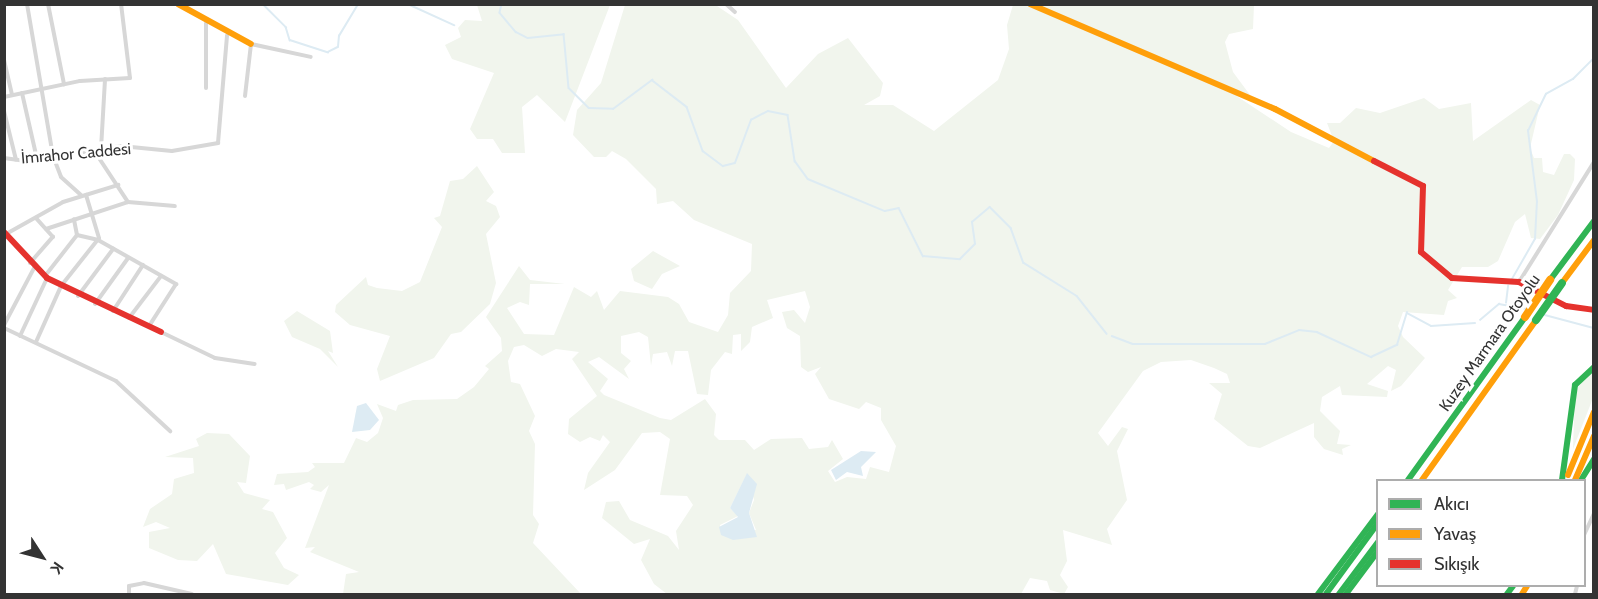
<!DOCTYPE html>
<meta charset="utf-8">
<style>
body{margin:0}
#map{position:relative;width:1598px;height:599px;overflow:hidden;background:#fff;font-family:Cabin,sans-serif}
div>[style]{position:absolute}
.green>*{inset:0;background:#f1f5ed}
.water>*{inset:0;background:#ddebf3}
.stream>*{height:1.5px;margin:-0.75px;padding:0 0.75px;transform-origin:0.75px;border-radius:0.75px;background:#ddebf3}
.street>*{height:4px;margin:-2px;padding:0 2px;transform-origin:2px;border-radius:2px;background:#d7d7d7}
.fast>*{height:6px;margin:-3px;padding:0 3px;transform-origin:3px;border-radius:3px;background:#30b455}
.slow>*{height:6px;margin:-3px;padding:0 3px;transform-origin:3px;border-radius:3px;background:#ff9f0a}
.jam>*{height:6px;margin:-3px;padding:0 3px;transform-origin:3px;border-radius:3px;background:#e5322d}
.fast-bridge>*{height:8px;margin:-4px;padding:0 4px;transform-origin:4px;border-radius:4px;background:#30b455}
.slow-bridge>*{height:8px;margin:-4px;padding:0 4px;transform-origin:4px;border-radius:4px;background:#ff9f0a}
span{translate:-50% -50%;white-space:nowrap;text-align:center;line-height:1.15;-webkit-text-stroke:6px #fff;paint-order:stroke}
.street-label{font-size:16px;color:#333}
.frame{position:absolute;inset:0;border:6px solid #333;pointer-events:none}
.legend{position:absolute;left:1376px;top:479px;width:210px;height:108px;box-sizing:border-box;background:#fff;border:2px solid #adadad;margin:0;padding:8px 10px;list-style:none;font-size:18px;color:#333}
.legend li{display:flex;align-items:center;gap:12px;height:30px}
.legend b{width:30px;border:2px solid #adadad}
.north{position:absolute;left:12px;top:527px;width:60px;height:60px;-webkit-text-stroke:4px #fff;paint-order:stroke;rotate:126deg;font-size:16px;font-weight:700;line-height:24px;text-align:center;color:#333}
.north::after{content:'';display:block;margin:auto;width:21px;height:27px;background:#333;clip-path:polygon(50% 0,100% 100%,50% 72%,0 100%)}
</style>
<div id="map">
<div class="green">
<i style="clip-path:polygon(evenodd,714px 4px,738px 20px,786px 88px,818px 54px,848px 38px,883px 83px,880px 96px,864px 105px,893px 105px,934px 131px,998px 80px,1009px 49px,1007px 25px,1013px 5px,1254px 5px,1253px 29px,1229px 34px,1225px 42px,1233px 72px,1250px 95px,1232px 93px,1291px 132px,1329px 148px,1334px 141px,1327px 123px,1340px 123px,1356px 108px,1380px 113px,1424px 98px,1439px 109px,1471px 103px,1473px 141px,1531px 100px,1540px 105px,1530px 148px,1534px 158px,1542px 158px,1543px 172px,1554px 175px,1564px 154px,1570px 154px,1575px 159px,1574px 180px,1558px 215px,1540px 239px,1531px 238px,1525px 214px,1515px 222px,1498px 261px,1488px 267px,1462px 267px,1448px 290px,1457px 298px,1448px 301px,1444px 315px,1403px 312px,1398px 326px,1403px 337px,1425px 358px,1401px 386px,1391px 391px,1396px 370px,1388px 366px,1367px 384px,1388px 391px,1387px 397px,1342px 395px,1340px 386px,1322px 397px,1320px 411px,1340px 431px,1337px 444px,1351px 445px,1342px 449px,1343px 455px,1324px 449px,1314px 437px,1314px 423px,1260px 448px,1248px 446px,1214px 419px,1222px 394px,1209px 383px,1230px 383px,1227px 374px,1214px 368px,1191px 360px,1161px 362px,1143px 371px,1098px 433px,1108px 446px,1122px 427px,1128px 429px,1117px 451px,1127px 500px,1107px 529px,1112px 545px,1063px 530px,1067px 561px,1060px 575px,1068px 587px,1064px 594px,1050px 590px,1047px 581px,1030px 578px,1021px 594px,667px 594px,654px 584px,641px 560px,650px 539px,634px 544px,602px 518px,606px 502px,619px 501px,630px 520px,668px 536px,679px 550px,676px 531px,693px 505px,687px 496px,660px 495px,670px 439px,660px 432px,642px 433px,615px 470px,584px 490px,588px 473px,610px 442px,603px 435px,600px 441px,590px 437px,580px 442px,568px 434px,569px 419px,597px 396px,572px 359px,579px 352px,556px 349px,542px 356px,524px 345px,514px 347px,508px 361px,511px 382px,520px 384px,535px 416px,529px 431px,535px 444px,533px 515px,539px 524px,533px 543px,581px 594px,343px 594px,346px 574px,359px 572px,310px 552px,315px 547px,305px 548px,329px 485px,321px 492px,310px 489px,314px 485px,309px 482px,286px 490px,284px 484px,274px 485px,277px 474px,308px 472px,315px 467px,312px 463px,344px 463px,356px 438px,367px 442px,378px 433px,383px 418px,377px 404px,396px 411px,398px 405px,413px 400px,457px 399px,474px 387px,489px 369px,485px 366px,502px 351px,501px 338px,486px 317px,519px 266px,530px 280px,565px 284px,530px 284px,529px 305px,520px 302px,507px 308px,524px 334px,554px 335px,574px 287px,591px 297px,597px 291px,604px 310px,620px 291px,668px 297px,679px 304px,689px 322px,718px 332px,728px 315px,730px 293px,751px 271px,752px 244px,694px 220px,673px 201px,657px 204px,656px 189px,626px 159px,612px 151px,606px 157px,594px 157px,573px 135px,577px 110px,601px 83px,625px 5px,714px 4px,805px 291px,810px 307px,805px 323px,794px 310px,782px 312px,787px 328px,800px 336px,801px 367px,808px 372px,821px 367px,815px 374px,829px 399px,859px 409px,866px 402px,881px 408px,881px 420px,896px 446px,889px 472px,870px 467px,866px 479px,847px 477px,835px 482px,828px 471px,843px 459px,832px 440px,828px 447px,809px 449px,802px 438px,771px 439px,754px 450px,745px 440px,719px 440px,714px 435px,716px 414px,705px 399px,671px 420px,660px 418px,604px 395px,600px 391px,608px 379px,588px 362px,599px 357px,629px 379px,624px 369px,631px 361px,621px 353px,621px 336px,639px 332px,648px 337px,651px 366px,653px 354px,667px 352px,672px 366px,675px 351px,688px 351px,697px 394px,708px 395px,711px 370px,725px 352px,732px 354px,733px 335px,741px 334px,741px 351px,750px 342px,752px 327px,773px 318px,767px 300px,805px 291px,714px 4px,747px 474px,754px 500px,749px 513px,756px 530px,721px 530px,720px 525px,738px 516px,730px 508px,747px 474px)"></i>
<i style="clip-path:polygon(477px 5px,610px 5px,565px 122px,537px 95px,522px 107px,525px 153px,502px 153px,493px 139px,477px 139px,470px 129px,494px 73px,452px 59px,445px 45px,461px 37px,458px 28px,465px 20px,482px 21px)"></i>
<i style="clip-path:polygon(477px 166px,494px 192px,486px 201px,496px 206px,500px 217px,486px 234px,496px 283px,490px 304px,461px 332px,451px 334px,434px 358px,380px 381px,377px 369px,390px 336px,350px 325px,335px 312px,336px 305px,366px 277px,368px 285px,377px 288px,402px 291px,420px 282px,442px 227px,434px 218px,440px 216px,450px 181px,463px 179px)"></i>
<i style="clip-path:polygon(653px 251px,680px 266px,662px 274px,652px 289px,634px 281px,631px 269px)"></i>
<i style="clip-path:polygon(297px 311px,330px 331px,333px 353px,328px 351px,338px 367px,320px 349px,292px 337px,284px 321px)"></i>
<i style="clip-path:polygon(1593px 369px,1593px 398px,1573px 449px,1575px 391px)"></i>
<i style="clip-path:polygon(207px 433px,229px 434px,250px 456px,246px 483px,237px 482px,244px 493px,270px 500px,262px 509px,273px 512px,287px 538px,275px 553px,284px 568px,299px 575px,288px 585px,226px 574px,213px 544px,197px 561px,178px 560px,149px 548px,149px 532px,170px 528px,156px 522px,143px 527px,150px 509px,172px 494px,174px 479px,194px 473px,193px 458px,165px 457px,199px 446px,196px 439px)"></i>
</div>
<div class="water">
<i style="clip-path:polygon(366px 403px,379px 420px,370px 430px,352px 432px,357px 406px)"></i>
<i style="clip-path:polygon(861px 451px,876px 452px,861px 467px,863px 476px,847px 472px,836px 480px,831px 470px)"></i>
<i style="clip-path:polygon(747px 473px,757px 484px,749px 513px,757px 537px,733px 540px,721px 535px,719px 527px,738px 517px,730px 508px)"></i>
</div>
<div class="stream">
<i style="left:263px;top:4px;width:33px;rotate:45deg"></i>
<i style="left:286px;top:27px;width:14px;rotate:73deg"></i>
<i style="left:290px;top:40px;width:40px;rotate:18deg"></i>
<i style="left:328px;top:52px;width:11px;rotate:-27deg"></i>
<i style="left:338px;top:47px;width:11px;rotate:-85deg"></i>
<i style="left:339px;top:36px;width:37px;rotate:-59deg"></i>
<i style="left:408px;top:4px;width:51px;rotate:24.5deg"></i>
<i style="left:502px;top:4px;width:9px;rotate:103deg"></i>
<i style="left:500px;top:13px;width:25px;rotate:50deg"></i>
<i style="left:516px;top:32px;width:13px;rotate:27deg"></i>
<i style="left:528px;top:38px;width:36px;rotate:-6deg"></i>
<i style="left:564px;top:34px;width:54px;rotate:84.7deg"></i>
<i style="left:569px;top:88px;width:28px;rotate:45deg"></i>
<i style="left:589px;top:108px;width:24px;rotate:2deg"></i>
<i style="left:613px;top:109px;width:49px;rotate:-36.6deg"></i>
<i style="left:652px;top:80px;width:44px;rotate:37.6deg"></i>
<i style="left:687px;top:107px;width:47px;rotate:70deg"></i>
<i style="left:703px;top:151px;width:25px;rotate:37deg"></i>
<i style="left:723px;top:166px;width:12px;rotate:-14deg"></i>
<i style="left:735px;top:163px;width:46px;rotate:-69.6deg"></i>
<i style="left:751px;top:120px;width:19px;rotate:-28deg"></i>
<i style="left:768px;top:111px;width:20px;rotate:11deg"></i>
<i style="left:788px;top:115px;width:47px;rotate:81.3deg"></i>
<i style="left:795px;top:161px;width:22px;rotate:54deg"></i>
<i style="left:808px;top:179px;width:83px;rotate:22.6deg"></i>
<i style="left:885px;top:211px;width:14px;rotate:-12deg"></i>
<i style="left:899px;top:208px;width:54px;rotate:63.4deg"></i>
<i style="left:923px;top:256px;width:37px;rotate:5deg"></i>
<i style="left:960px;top:259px;width:21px;rotate:-45deg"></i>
<i style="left:975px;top:244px;width:22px;rotate:-98deg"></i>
<i style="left:972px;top:222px;width:23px;rotate:-40deg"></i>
<i style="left:990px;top:207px;width:30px;rotate:45deg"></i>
<i style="left:1011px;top:228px;width:37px;rotate:70deg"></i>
<i style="left:1024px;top:263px;width:62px;rotate:31.9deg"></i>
<i style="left:1077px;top:296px;width:48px;rotate:51.7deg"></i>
<i style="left:1512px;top:279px;width:46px;rotate:-60.1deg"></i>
<i style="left:1535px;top:239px;width:37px;rotate:-87deg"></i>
<i style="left:1537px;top:202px;width:72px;rotate:-97.2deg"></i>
<i style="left:1528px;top:131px;width:41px;rotate:-64.1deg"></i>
<i style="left:1546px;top:94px;width:31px;rotate:-29deg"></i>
<i style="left:1573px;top:79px;width:30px;rotate:-45deg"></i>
<i style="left:1506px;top:303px;width:17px;rotate:-83deg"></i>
<i style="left:1545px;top:315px;width:51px;rotate:14.9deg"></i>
<i style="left:1480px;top:320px;width:25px;rotate:-40deg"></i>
<i style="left:1499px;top:304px;width:27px;rotate:10deg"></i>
<i style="left:1112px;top:336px;width:22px;rotate:21deg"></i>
<i style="left:1133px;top:344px;width:132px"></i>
<i style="left:1265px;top:344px;width:37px;rotate:-22deg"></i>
<i style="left:1299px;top:330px;width:18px;rotate:6deg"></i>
<i style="left:1317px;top:332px;width:60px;rotate:24.8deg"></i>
<i style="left:1371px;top:357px;width:29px;rotate:-25deg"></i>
<i style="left:1397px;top:345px;width:34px;rotate:-73deg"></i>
<i style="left:1407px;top:313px;width:27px;rotate:28deg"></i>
<i style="left:1431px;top:326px;width:44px;rotate:-3.9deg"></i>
</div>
<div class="street">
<i style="left:27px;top:4px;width:154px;rotate:80.3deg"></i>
<i style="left:53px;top:156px;width:22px;rotate:69deg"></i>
<i style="left:61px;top:177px;width:28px;rotate:42deg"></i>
<i style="left:48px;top:4px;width:82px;rotate:78.7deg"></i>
<i style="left:726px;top:4px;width:12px;rotate:42deg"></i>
<i style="left:4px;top:60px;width:35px;rotate:77deg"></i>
<i style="left:206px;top:88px;width:65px;rotate:-90deg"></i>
<i style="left:22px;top:93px;width:68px;rotate:77.2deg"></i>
<i style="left:245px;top:96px;width:52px;rotate:-83.4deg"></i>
<i style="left:251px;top:44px;width:61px;rotate:12.2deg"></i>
<i style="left:4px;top:97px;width:78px;rotate:-11.9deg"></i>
<i style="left:80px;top:81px;width:50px;rotate:-3.4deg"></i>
<i style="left:130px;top:78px;width:75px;rotate:-96.9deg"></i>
<i style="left:4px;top:111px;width:50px;rotate:76.2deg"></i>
<i style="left:101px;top:149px;width:70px;rotate:-86.7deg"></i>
<i style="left:95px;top:152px;width:60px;rotate:56.6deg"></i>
<i style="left:4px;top:158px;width:22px;rotate:8deg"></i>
<i style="left:26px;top:161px;width:96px;rotate:-9deg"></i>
<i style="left:121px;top:146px;width:51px;rotate:5.6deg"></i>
<i style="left:172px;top:151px;width:47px;rotate:-9.9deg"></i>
<i style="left:218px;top:143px;width:108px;rotate:-85.2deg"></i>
<i style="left:46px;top:229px;width:86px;rotate:-18.2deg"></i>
<i style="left:128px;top:202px;width:47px;rotate:4.9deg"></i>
<i style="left:6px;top:234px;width:65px;rotate:-29.3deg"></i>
<i style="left:63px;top:202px;width:58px;rotate:-17.2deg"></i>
<i style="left:77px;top:235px;width:22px;rotate:13deg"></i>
<i style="left:98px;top:240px;width:90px;rotate:29.4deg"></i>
<i style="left:176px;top:284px;width:50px;rotate:122.7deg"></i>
<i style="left:30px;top:263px;width:35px;rotate:-49deg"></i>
<i style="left:53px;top:237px;width:25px;rotate:-132deg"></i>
<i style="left:45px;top:276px;width:52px;rotate:-52deg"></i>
<i style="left:77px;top:235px;width:16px;rotate:-101deg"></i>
<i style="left:1519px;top:282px;width:142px;rotate:-58deg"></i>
<i style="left:78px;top:296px;width:59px;rotate:-53.3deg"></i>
<i style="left:95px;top:304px;width:57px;rotate:-54.3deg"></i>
<i style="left:113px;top:311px;width:55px;rotate:-56.9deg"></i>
<i style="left:129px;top:318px;width:53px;rotate:-52.7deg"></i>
<i style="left:4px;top:325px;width:64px;rotate:-62.2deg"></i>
<i style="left:4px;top:328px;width:124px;rotate:25.3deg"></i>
<i style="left:116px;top:381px;width:74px;rotate:42.8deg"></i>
<i style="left:161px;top:332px;width:60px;rotate:25.7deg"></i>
<i style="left:215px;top:358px;width:40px;rotate:8.5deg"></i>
<i style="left:20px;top:336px;width:64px;rotate:-65deg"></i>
<i style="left:36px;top:342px;width:61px;rotate:-65.9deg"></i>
<i style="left:61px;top:286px;width:61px;rotate:-51.6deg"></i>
<i style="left:99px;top:238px;width:45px;rotate:-106.8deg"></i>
<i style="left:1584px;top:535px;width:23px;rotate:-65deg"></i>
<i style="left:129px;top:594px;width:8px;rotate:-90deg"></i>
<i style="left:129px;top:586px;width:15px;rotate:-11deg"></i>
<i style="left:144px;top:583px;width:49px;rotate:12.9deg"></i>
<i style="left:1575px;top:594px;width:8px;rotate:-76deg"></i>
</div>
<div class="fast">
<i style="left:1550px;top:280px;width:74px;rotate:-53.3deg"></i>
<i style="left:1408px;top:480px;width:201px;rotate:-54.3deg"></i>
<i style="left:1562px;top:480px;width:96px;rotate:-82.2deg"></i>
<i style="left:1575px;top:385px;width:26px;rotate:-43deg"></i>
<i style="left:1581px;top:480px;width:25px;rotate:-58deg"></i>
<i style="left:1318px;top:594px;width:100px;rotate:-53.1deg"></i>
<i style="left:1326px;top:594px;width:88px;rotate:-53.8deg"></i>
<i style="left:1339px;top:594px;width:65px;rotate:-53.1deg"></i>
<i style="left:1346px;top:594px;width:54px;rotate:-53.3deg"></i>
<i style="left:1507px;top:594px;width:10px;rotate:-53deg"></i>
</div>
<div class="slow">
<i style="left:178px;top:4px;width:83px;rotate:28.7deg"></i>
<i style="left:1030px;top:4px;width:267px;rotate:23.2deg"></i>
<i style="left:1275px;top:109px;width:112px;rotate:27.7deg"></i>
<i style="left:1562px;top:283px;width:54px;rotate:-53.3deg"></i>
<i style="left:1568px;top:475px;width:68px;rotate:-67.6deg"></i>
<i style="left:1422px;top:480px;width:196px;rotate:-54.5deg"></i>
<i style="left:1575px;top:480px;width:48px;rotate:-66.6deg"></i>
<i style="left:1522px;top:594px;width:9px;rotate:-58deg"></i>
</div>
<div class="jam">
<i style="left:1374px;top:161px;width:55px;rotate:27deg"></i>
<i style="left:1423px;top:186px;width:66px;rotate:91.7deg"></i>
<i style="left:1421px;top:252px;width:40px;rotate:40deg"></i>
<i style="left:1452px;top:278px;width:67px;rotate:3.4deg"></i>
<i style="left:1519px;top:282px;width:53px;rotate:27.1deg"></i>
<i style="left:1566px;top:306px;width:28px;rotate:8deg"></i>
<i style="left:4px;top:232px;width:63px;rotate:46.9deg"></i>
<i style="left:47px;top:278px;width:126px;rotate:25.3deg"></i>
</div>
<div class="fast-bridge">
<i style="left:1536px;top:320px;width:45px;rotate:-54.9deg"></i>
</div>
<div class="slow-bridge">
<i style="left:1525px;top:317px;width:45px;rotate:-56deg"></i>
</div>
<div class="street-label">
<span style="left:76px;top:154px;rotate:-5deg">İmrahor Caddesi</span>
<span style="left:1490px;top:343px;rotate:-55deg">Kuzey Marmara Otoyolu</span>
</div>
<div class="frame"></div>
<ul class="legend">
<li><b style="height:8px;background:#30b455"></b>Akıcı</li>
<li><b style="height:8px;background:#ff9f0a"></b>Yavaş</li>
<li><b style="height:8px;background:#e5322d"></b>Sıkışık</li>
</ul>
<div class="north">K</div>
</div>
